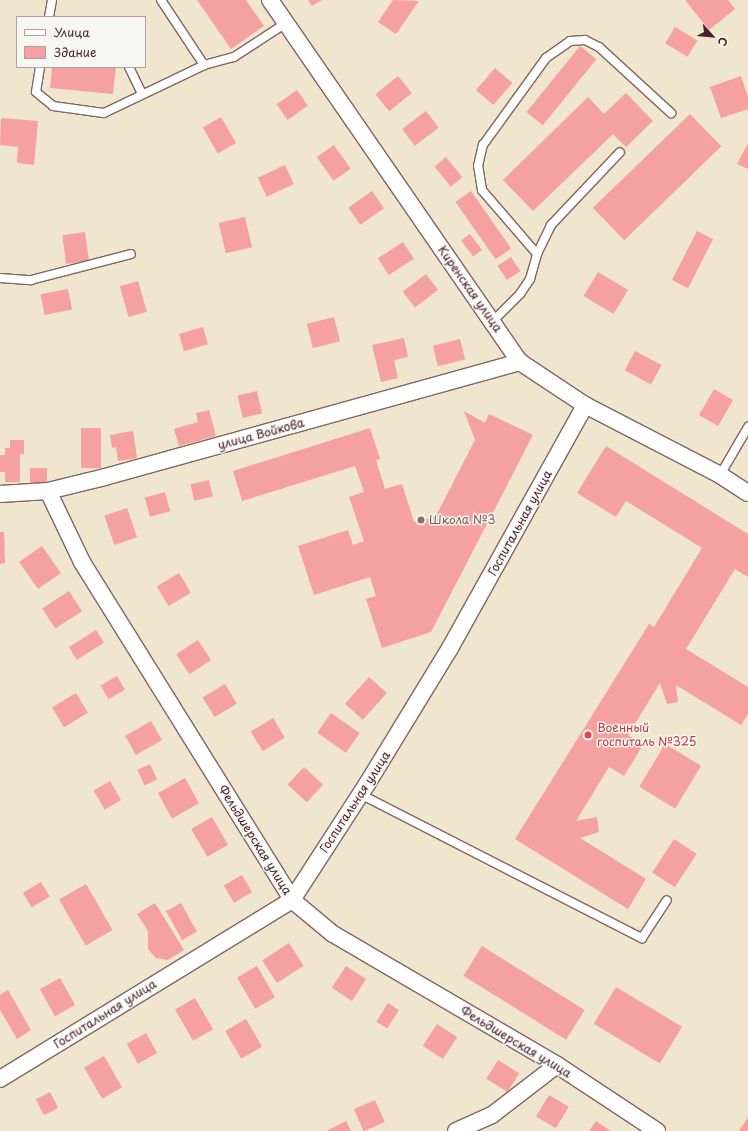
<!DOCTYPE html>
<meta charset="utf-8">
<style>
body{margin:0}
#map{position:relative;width:748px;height:1131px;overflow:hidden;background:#f0e5cd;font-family:"Playpen Sans",sans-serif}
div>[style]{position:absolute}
.building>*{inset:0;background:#f4a1a0;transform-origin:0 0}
.roads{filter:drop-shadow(1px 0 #846464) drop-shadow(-1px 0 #846464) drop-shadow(0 1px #846464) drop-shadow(0 -1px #846464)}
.service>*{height:8px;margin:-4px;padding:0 4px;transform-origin:4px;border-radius:4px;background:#fff}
.minor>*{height:16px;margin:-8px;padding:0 8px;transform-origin:8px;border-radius:8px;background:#fff}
.dots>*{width:11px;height:11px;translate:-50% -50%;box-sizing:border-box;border:2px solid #f6f6f2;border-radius:50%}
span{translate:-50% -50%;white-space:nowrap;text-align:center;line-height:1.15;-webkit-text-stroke:3px #f6f6f2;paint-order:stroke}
.street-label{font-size:12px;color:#4a1f2b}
.education-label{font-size:12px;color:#785e54}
.left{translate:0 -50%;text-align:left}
.health-label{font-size:12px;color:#be3a42}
.legend{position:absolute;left:16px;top:16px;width:130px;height:52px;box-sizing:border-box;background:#f6f6f2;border:1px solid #b1a0a2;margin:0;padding:5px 7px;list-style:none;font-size:12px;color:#4a1f2b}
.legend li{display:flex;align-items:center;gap:8px;height:20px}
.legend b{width:20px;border:1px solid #b1a0a2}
.north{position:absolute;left:692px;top:16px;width:40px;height:40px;-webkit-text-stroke:3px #f6f6f2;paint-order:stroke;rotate:117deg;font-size:11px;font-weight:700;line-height:16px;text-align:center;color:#4a1f2b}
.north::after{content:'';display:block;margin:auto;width:14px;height:18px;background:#4a1f2b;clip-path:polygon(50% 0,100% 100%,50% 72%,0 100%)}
</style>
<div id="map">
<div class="building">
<i style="clip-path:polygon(197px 0,246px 0,264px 26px,231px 49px)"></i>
<i style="clip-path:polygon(308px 0,322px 0,312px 6px)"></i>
<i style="clip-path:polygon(393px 0,419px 1px,396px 34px,378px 22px)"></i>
<i style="clip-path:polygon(685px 0,728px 0,735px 9px,709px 30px)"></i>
<i style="left:675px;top:27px;width:26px;height:19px;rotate:31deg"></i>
<i style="left:580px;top:46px;width:21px;height:85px;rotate:39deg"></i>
<i style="clip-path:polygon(52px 67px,116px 67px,113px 94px,50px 88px)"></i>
<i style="left:495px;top:68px;width:23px;height:29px;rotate:41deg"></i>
<i style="left:398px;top:76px;width:22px;height:29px;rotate:51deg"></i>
<i style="clip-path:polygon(741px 76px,748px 97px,748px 109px,721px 118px,710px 87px)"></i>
<i style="left:297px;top:90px;width:19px;height:25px;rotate:55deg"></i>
<i style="clip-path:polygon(626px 93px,653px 121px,626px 147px,613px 134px,533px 211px,503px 180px,588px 97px,604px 114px)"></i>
<i style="left:426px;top:111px;width:21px;height:30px;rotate:53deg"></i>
<i style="left:690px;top:114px;width:45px;height:135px;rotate:46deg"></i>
<i style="left:221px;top:117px;width:30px;height:21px;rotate:60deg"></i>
<i style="clip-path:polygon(1px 118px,38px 121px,34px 165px,17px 163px,18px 147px,0 145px)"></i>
<i style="clip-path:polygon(748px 143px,748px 169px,737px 164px)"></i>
<i style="left:334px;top:145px;width:29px;height:21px;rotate:55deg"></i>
<i style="left:446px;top:157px;width:26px;height:15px;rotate:51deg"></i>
<i style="left:285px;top:165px;width:21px;height:30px;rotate:65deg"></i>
<i style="left:372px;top:191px;width:21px;height:29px;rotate:55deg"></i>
<i style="left:471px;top:191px;width:70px;height:19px;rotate:55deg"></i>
<i style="left:245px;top:217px;width:31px;height:27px;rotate:77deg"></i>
<i style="left:697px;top:231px;width:18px;height:55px;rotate:27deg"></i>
<i style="left:85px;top:232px;width:29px;height:23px;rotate:82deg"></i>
<i style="left:470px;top:234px;width:20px;height:11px;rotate:53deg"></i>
<i style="left:403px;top:242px;width:20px;height:30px;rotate:57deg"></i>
<i style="left:511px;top:257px;width:17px;height:16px;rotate:57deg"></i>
<i style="left:598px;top:272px;width:35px;height:28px;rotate:31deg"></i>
<i style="left:426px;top:274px;width:20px;height:29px;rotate:53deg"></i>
<i style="left:138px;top:281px;width:32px;height:19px;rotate:74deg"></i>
<i style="left:68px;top:289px;width:21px;height:28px;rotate:79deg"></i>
<i style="left:334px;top:317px;width:25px;height:28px;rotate:76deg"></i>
<i style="left:203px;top:327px;width:18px;height:25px;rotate:74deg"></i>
<i style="clip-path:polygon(404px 338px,408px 357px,394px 360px,398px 378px,381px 382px,372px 345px)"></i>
<i style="left:460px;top:339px;width:21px;height:28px;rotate:76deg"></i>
<i style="left:635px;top:351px;width:30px;height:22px;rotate:28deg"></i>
<i style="left:714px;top:389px;width:22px;height:30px;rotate:30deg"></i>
<i style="left:257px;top:391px;width:23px;height:20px;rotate:77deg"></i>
<i style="clip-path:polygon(209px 410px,216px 436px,179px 446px,174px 429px,198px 422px,196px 413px)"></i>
<i style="clip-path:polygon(464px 411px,485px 423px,489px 414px,533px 435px,431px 632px,382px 648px,366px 599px,376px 596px,370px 577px,314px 595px,298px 546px,348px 530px,353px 545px,364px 541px,349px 497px,364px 492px,355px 466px,242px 501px,233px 471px,370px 428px,380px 459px,376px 460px,385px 489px,402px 484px,414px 522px,436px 516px,475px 440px)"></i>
<i style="left:81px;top:428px;width:20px;height:40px"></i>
<i style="clip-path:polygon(133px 431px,137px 458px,118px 461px,116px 447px,112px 448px,110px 435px)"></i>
<i style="clip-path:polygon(10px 440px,24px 440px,24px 454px,20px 454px,20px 482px,5px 482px,5px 472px,0 472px,0 455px,5px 455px,5px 448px,10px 448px)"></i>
<i style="clip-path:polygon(606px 446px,748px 534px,748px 577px,735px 569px,686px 649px,748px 687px,748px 714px,741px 725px,676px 685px,678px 702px,667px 704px,660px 683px,628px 735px,643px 745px,624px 776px,609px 767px,576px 821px,597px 817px,599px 832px,580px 838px,646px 879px,628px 909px,515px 839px,649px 624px,654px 627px,702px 548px,626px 501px,616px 517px,577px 493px)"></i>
<i style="left:47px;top:468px;width:16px;height:17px;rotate:90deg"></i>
<i style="left:209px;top:480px;width:17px;height:19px;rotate:77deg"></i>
<i style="left:165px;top:492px;width:20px;height:21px;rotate:75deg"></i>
<i style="left:127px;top:508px;width:31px;height:24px;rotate:71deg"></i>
<i style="clip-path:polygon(0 532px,4px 532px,5px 563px,0 564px)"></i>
<i style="left:42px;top:546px;width:33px;height:28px;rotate:55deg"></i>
<i style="left:179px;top:573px;width:23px;height:26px;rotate:59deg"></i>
<i style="left:69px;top:591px;width:24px;height:32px;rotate:57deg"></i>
<i style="left:96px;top:630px;width:15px;height:32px;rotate:58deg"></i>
<i style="left:198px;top:640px;width:24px;height:26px;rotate:57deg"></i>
<i style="left:117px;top:676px;width:16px;height:19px;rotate:60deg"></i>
<i style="left:369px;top:677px;width:24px;height:36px;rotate:42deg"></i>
<i style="left:225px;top:684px;width:23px;height:26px;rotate:59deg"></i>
<i style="left:76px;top:693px;width:23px;height:28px;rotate:59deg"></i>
<i style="left:331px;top:713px;width:35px;height:24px;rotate:35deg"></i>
<i style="left:273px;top:718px;width:23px;height:26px;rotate:59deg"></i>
<i style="left:151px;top:721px;width:22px;height:30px;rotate:60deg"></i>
<i style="left:665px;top:744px;width:42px;height:50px;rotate:31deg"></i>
<i style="left:150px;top:764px;width:17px;height:14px;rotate:65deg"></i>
<i style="left:304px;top:767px;width:26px;height:24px;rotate:43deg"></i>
<i style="left:185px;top:778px;width:29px;height:31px;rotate:61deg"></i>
<i style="left:110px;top:781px;width:22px;height:19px;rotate:60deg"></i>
<i style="left:212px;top:817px;width:32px;height:24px;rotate:60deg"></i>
<i style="left:674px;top:839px;width:27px;height:40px;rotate:33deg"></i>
<i style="left:242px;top:875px;width:20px;height:21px;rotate:60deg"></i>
<i style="left:41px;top:882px;width:17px;height:21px;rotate:59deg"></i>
<i style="left:86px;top:884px;width:53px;height:31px;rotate:60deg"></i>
<i style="clip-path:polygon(155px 903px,184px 950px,168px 960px,156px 958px,148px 949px,148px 931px,137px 914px)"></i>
<i style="left:181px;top:903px;width:33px;height:17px;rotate:61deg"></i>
<i style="left:289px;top:943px;width:27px;height:32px;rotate:57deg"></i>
<i style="left:482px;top:946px;width:121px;height:35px;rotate:32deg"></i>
<i style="left:257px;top:966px;width:36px;height:23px;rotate:60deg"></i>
<i style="left:346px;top:966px;width:24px;height:26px;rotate:33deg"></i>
<i style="left:60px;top:978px;width:31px;height:23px;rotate:61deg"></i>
<i style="left:616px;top:987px;width:77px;height:43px;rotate:31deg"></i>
<i style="clip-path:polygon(8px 990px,31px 1030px,17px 1039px,0 1010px,0 995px)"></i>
<i style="left:195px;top:998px;width:36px;height:23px;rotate:60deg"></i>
<i style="left:388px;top:1003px;width:13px;height:22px;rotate:32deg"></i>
<i style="left:246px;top:1019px;width:32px;height:24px;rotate:60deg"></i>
<i style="left:437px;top:1024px;width:24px;height:26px;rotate:33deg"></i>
<i style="left:146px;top:1033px;width:23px;height:22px;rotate:61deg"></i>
<i style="left:104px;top:1056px;width:36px;height:23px;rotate:60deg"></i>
<i style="left:498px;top:1060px;width:25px;height:22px;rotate:32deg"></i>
<i style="left:50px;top:1092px;width:18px;height:16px;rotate:63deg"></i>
<i style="left:549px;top:1095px;width:23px;height:25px;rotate:31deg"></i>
<i style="left:375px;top:1100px;width:24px;height:23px;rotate:66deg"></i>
<i style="clip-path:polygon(748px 1117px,748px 1131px,739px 1131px)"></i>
<i style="clip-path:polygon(346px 1121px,351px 1131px,326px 1131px)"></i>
<i style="clip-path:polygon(596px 1121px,611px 1131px,589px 1131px)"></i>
</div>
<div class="roads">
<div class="service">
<i style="left:161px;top:0;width:78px;rotate:56.5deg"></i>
<i style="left:204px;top:65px;width:31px;rotate:-15deg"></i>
<i style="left:234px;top:57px;width:62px;rotate:-33.2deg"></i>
<i style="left:49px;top:17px;width:17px;rotate:-80deg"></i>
<i style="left:40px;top:67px;width:25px;rotate:99deg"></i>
<i style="left:36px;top:92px;width:22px;rotate:39deg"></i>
<i style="left:53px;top:106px;width:51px;rotate:7.8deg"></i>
<i style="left:104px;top:113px;width:111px;rotate:-25.6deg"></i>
<i style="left:129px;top:67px;width:30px;rotate:64deg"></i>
<i style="left:537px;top:254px;width:84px;rotate:-130.7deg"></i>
<i style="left:482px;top:190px;width:24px;rotate:-99deg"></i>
<i style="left:478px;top:166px;width:22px;rotate:-77deg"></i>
<i style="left:483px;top:145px;width:107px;rotate:-54.1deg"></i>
<i style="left:546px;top:58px;width:29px;rotate:-35deg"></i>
<i style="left:570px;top:41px;width:15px;rotate:-4deg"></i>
<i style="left:585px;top:40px;width:16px;rotate:27deg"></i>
<i style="left:599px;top:47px;width:98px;rotate:42.5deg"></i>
<i style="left:0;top:278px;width:31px;rotate:4deg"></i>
<i style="left:31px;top:280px;width:103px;rotate:-14.6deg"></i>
<i style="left:492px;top:322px;width:40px;rotate:-45deg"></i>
<i style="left:520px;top:294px;width:18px;rotate:-56deg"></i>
<i style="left:530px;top:279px;width:26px;rotate:-74deg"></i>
<i style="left:537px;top:254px;width:32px;rotate:-64deg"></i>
<i style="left:551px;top:225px;width:100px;rotate:-46.6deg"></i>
<i style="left:720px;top:475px;width:56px;rotate:-59.7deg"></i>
<i style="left:360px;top:794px;width:317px;rotate:27.1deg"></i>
<i style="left:642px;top:938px;width:45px;rotate:-56.7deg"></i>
</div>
<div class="minor">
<i style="left:270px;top:0;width:440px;rotate:55.4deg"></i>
<i style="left:520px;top:362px;width:78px;rotate:33.5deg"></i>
<i style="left:585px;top:405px;width:152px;rotate:27.4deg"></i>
<i style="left:720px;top:475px;width:33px;rotate:33deg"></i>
<i style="left:48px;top:491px;width:79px;rotate:64.4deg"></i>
<i style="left:82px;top:562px;width:398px;rotate:58.1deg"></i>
<i style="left:292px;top:900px;width:53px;rotate:39.7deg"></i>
<i style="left:333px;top:934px;width:259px;rotate:30.3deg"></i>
<i style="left:557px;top:1065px;width:120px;rotate:33.4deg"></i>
<i style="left:0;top:494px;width:48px;rotate:-3.6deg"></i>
<i style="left:48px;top:491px;width:59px;rotate:-13.8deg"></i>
<i style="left:105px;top:477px;width:431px;rotate:-15.5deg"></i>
<i style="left:0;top:1079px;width:342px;rotate:-31.5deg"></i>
<i style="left:292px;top:900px;width:138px;rotate:-57.1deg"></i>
<i style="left:367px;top:784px;width:159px;rotate:-58.6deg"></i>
<i style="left:450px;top:648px;width:278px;rotate:-60.9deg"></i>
<i style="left:456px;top:1131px;width:39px;rotate:-24deg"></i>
<i style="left:492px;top:1115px;width:82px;rotate:-37.6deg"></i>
</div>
</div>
<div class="dots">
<i style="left:421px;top:520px;background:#8d6e63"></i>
<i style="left:588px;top:735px;background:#e0444e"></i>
</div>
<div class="street-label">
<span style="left:470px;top:289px;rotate:55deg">Киренская улица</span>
<span style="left:261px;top:434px;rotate:-15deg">улица Войкова</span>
<span style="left:520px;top:523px;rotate:-61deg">Госпитальная улица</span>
<span style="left:355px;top:802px;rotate:-57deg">Госпитальная улица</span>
<span style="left:255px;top:840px;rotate:58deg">Фельдшерская улица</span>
<span style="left:105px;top:1014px;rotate:-32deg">Госпитальная улица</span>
<span style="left:516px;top:1042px;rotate:31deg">Фельдшерская улица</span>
</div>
<div class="education-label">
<span class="left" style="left:429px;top:520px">Школа №3</span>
</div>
<div class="health-label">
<span class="left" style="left:597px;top:735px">Военный<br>госпиталь №325</span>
</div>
<ul class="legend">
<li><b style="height:5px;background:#fff"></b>Улица</li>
<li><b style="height:11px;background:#f4a1a0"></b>Здание</li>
</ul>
<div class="north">С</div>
</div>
